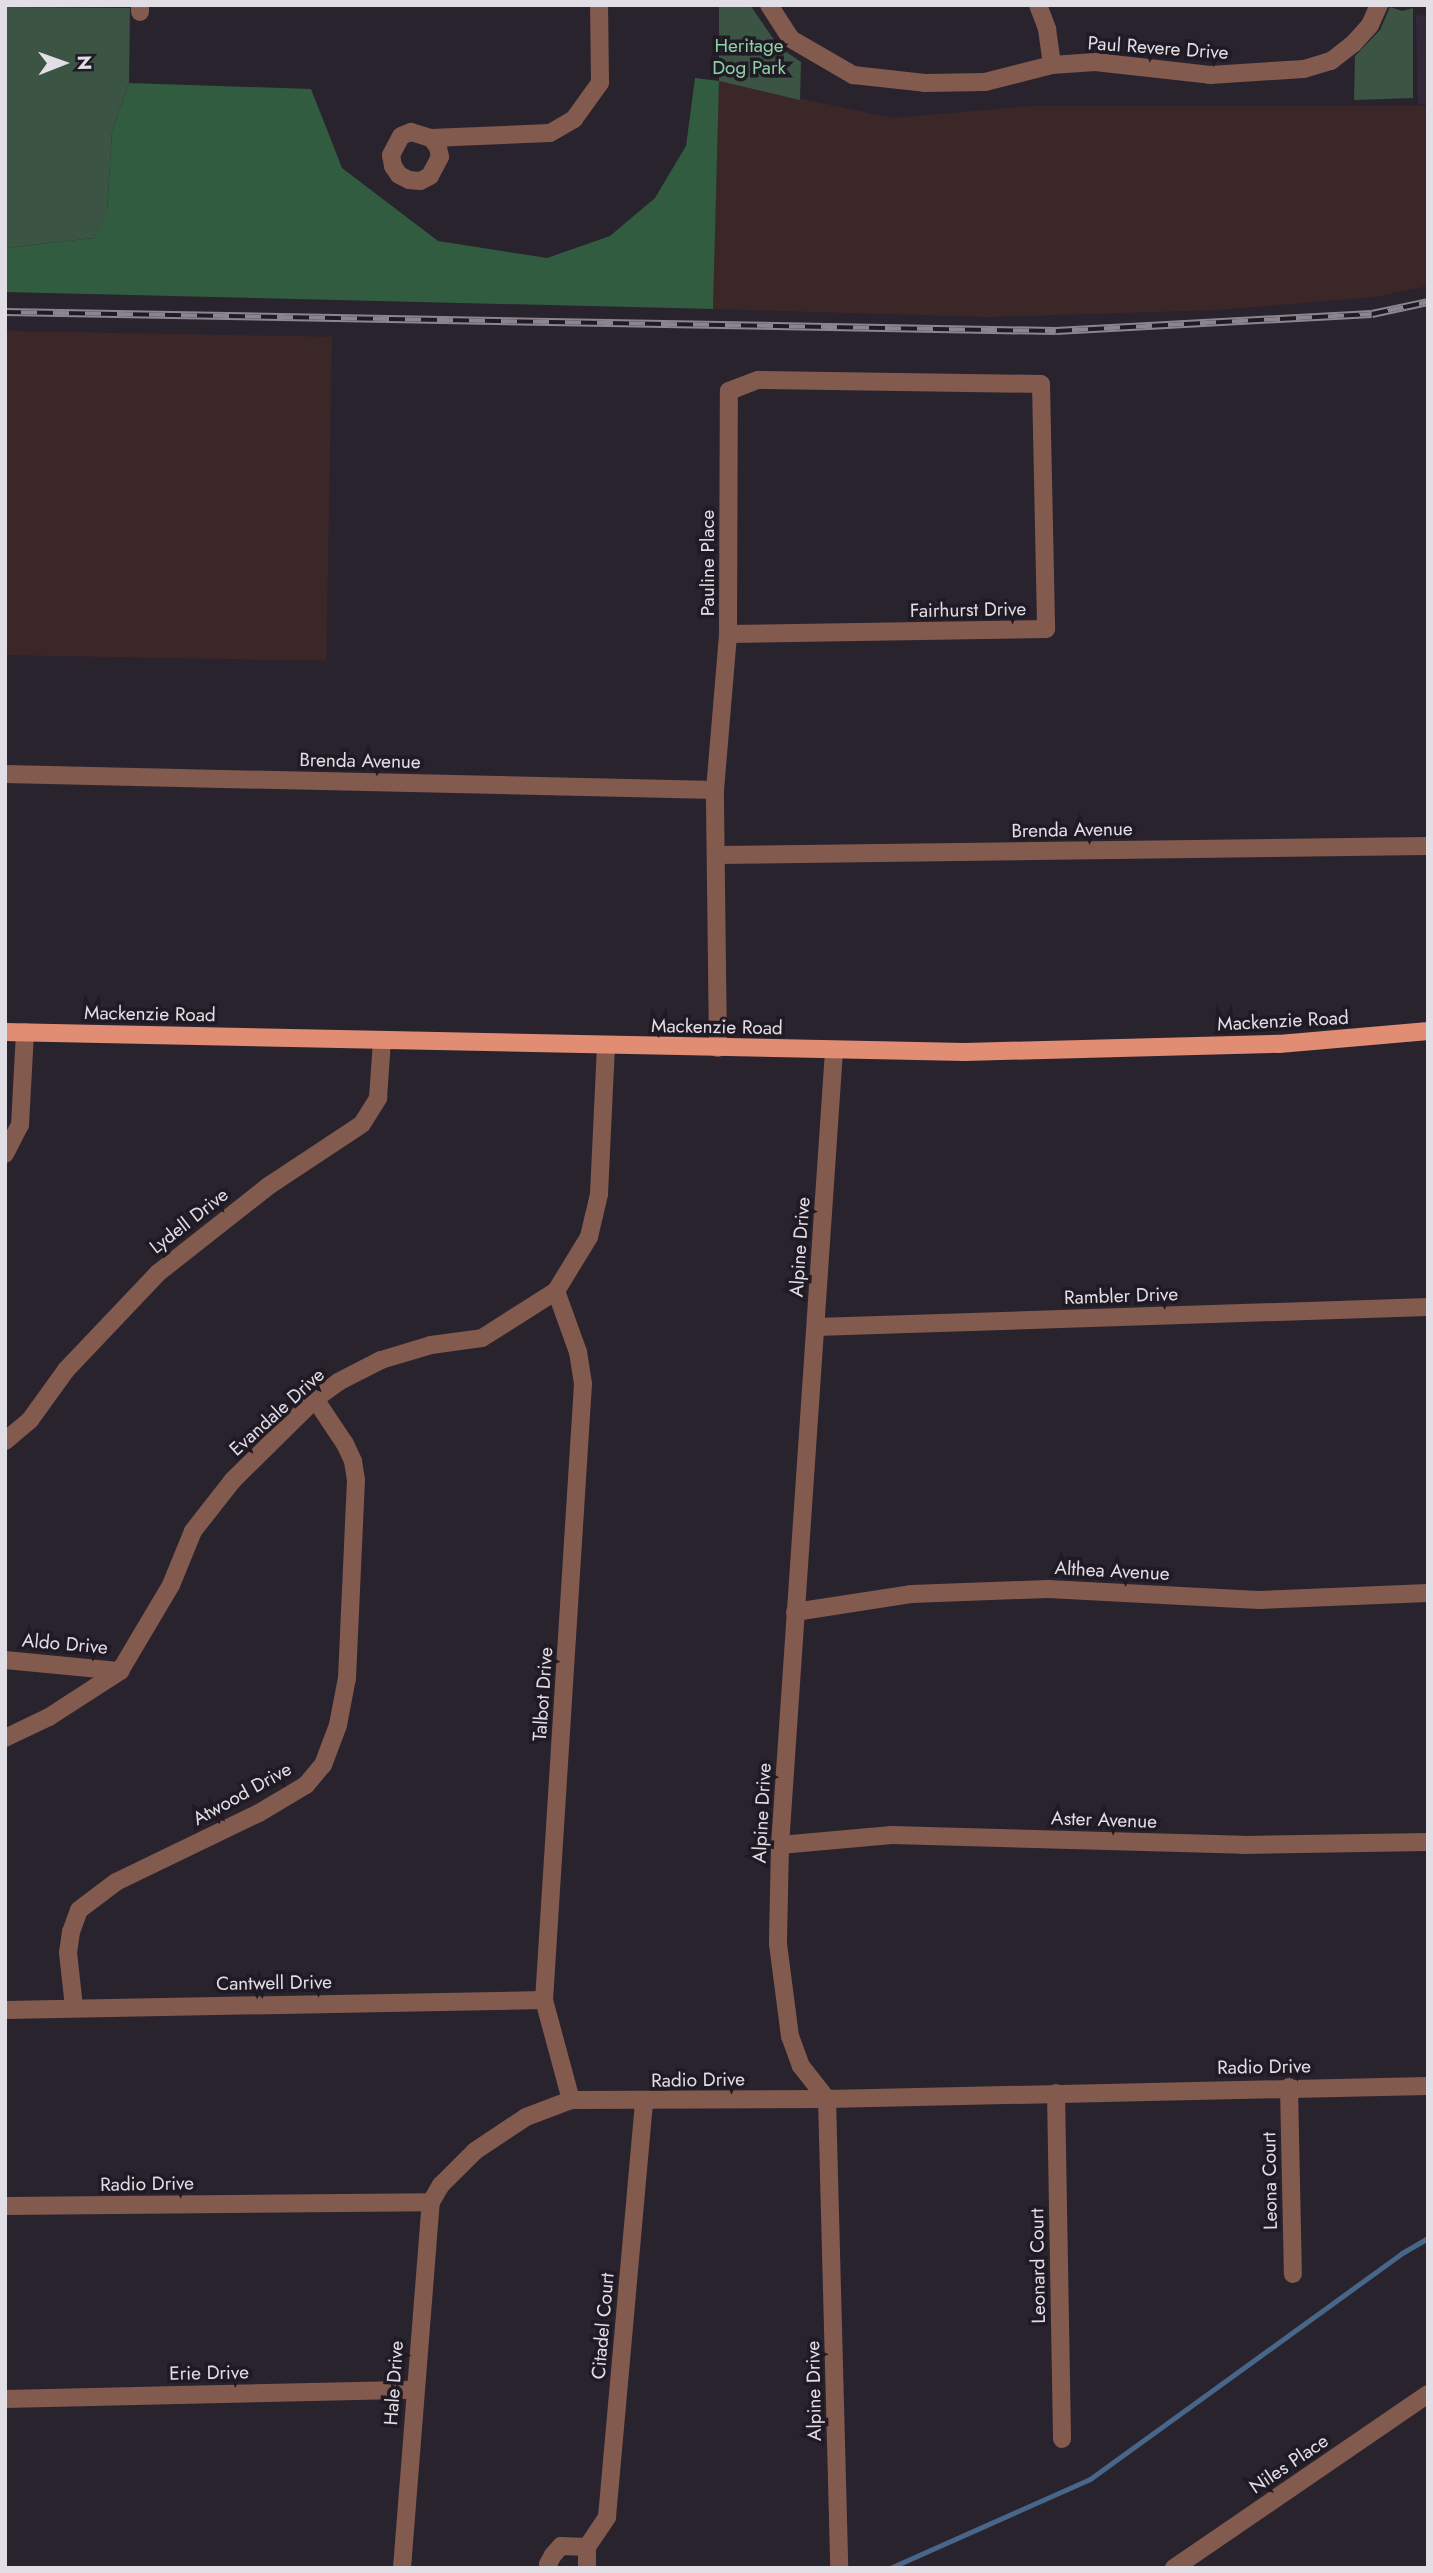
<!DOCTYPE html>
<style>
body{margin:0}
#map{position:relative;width:1433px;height:2573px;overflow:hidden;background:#29232e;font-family:Jost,sans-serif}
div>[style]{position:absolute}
.built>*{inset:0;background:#322839}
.industrial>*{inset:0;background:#3b2728;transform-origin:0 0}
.green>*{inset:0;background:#3b5443}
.forest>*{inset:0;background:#315c40}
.stream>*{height:5px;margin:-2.5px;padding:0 2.5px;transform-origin:2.5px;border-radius:2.5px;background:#486689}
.minor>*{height:18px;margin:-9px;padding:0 9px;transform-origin:9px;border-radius:9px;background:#835a4e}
.major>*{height:18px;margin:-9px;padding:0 9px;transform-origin:9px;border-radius:9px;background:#e08d74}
.rail>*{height:8px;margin-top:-4px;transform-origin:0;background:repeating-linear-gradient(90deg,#201a24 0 16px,#8a858f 0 32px);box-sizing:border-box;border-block:2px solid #8a858f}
span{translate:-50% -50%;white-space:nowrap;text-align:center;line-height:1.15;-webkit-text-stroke:7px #201a24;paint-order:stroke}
.park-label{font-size:19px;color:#8cd2a4}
.street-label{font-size:19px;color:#e2dee6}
.frame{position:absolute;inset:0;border:7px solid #e2dee6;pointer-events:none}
.north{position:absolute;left:28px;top:28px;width:70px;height:70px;-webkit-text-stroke:5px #201a24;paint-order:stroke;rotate:89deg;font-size:19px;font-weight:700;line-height:28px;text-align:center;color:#e2dee6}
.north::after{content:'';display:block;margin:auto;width:24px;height:32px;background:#e2dee6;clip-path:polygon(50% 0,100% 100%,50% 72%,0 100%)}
</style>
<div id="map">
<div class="built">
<i style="clip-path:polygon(1416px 15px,1428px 16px,1428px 105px,1418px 104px)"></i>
</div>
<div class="industrial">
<i style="clip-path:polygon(719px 81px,892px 118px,1034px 106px,1428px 106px,1428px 286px,1375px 297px,1218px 310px,989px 317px,713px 309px)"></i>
<i style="left:5px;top:331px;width:327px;height:324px;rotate:1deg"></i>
</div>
<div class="green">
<i style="clip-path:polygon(719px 5px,750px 5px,779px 47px,801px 62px,800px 100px,719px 81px)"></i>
<i style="clip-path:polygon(5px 7px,130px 8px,129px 83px,112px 132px,107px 214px,94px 238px,5px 248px)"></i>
<i style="clip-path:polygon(1390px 7px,1402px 11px,1413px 8px,1413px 98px,1354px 100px,1355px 56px,1380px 30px)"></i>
</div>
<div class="forest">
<i style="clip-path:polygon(695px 78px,719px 81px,713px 309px,5px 292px,5px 248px,94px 238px,107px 213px,112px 132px,129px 83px,311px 89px,342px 168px,438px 241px,547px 258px,610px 236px,655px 198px,686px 146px)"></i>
</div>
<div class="stream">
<i style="left:890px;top:2568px;width:219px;rotate:-24deg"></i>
<i style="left:1090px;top:2479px;width:385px;rotate:-35.9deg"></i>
<i style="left:1402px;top:2253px;width:30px;rotate:-30deg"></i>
</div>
<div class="minor">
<i style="left:769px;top:5px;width:40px;rotate:57.1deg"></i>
<i style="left:791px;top:39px;width:72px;rotate:30.1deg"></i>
<i style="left:853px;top:75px;width:72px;rotate:6.3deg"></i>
<i style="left:925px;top:83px;width:60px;rotate:-1deg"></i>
<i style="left:985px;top:82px;width:69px;rotate:-14.2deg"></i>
<i style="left:1052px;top:65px;width:43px;rotate:-4deg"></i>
<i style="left:1095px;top:62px;width:116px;rotate:6.4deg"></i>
<i style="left:1210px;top:75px;width:94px;rotate:-3.7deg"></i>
<i style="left:1304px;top:69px;width:28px;rotate:-17deg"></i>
<i style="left:1331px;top:61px;width:28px;rotate:-38deg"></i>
<i style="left:1353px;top:44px;width:25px;rotate:-48deg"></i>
<i style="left:1370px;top:25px;width:22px;rotate:-66deg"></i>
<i style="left:1038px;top:5px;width:26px;rotate:69deg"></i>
<i style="left:1047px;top:29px;width:36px;rotate:82deg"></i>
<i style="left:140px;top:12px;width:7px;rotate:-90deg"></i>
<i style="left:431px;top:138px;width:11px;rotate:52deg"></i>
<i style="left:438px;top:147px;width:10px;rotate:79deg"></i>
<i style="left:440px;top:157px;width:21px;rotate:118deg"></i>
<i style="left:430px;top:176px;width:11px;rotate:153deg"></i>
<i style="left:420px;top:181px;width:11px;rotate:-175deg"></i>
<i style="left:409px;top:180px;width:11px;rotate:-153deg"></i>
<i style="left:399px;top:175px;width:11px;rotate:-124deg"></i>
<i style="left:393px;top:166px;width:11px;rotate:-100deg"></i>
<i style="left:391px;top:155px;width:21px;rotate:-62deg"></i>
<i style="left:401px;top:136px;width:11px;rotate:-22deg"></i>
<i style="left:411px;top:132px;width:21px;rotate:17deg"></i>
<i style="left:431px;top:138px;width:119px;rotate:-2.4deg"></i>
<i style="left:550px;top:133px;width:28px;rotate:-30deg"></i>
<i style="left:574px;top:119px;width:44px;rotate:-54.2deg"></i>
<i style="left:600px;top:83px;width:78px;rotate:-90.7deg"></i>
<i style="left:5px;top:774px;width:710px;rotate:1.29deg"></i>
<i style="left:717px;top:855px;width:711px;rotate:-0.73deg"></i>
<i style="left:718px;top:1048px;width:258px;rotate:-90.7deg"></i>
<i style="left:715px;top:790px;width:157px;rotate:-85.2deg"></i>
<i style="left:728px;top:634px;width:243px;rotate:-89.8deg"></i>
<i style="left:729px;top:391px;width:31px;rotate:-21deg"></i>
<i style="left:758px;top:380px;width:283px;rotate:0.8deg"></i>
<i style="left:1041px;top:384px;width:245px;rotate:88.8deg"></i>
<i style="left:1046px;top:629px;width:318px;rotate:179.1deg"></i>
<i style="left:834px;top:1051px;width:796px;rotate:93.89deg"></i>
<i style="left:780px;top:1845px;width:99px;rotate:91.2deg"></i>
<i style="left:778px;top:1944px;width:93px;rotate:82.6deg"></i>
<i style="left:790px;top:2036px;width:32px;rotate:70deg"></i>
<i style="left:801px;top:2066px;width:42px;rotate:51.8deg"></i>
<i style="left:827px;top:2099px;width:469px;rotate:88.5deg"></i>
<i style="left:5px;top:1154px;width:33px;rotate:-63deg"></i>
<i style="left:20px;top:1125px;width:93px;rotate:-86.9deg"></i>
<i style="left:556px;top:1291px;width:65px;rotate:70.2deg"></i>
<i style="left:578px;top:1352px;width:32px;rotate:81deg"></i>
<i style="left:583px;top:1384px;width:617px;rotate:93.62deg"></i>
<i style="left:544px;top:2000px;width:104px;rotate:74.9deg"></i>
<i style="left:816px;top:1327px;width:612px;rotate:-1.87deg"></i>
<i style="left:5px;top:1441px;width:33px;rotate:-40deg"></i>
<i style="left:30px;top:1420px;width:62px;rotate:-54.2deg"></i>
<i style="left:66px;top:1370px;width:134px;rotate:-46.5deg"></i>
<i style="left:158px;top:1273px;width:142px;rotate:-38.2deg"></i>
<i style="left:270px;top:1185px;width:110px;rotate:-33.5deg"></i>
<i style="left:362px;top:1124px;width:31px;rotate:-58deg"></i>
<i style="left:378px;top:1098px;width:57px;rotate:-86deg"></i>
<i style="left:795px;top:1612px;width:117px;rotate:-8.8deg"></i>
<i style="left:911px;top:1594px;width:137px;rotate:-2.1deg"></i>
<i style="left:1048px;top:1589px;width:211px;rotate:3deg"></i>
<i style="left:1259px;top:1600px;width:169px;rotate:-2.4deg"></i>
<i style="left:5px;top:1660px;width:116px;rotate:5.5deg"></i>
<i style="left:5px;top:1738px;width:49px;rotate:-25.5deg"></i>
<i style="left:49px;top:1717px;width:85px;rotate:-32.9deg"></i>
<i style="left:120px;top:1671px;width:100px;rotate:-59.3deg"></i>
<i style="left:171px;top:1585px;width:58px;rotate:-67.8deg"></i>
<i style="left:193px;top:1531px;width:65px;rotate:-51.9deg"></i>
<i style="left:233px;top:1480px;width:115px;rotate:-44.6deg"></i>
<i style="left:315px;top:1399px;width:29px;rotate:-36deg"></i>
<i style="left:338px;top:1382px;width:48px;rotate:-27.1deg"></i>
<i style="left:381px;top:1360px;width:52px;rotate:-16.7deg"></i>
<i style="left:431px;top:1345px;width:51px;rotate:-7.8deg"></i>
<i style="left:482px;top:1338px;width:88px;rotate:-32.4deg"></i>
<i style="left:556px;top:1291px;width:63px;rotate:-58.6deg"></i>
<i style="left:589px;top:1237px;width:22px;rotate:-77deg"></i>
<i style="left:594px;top:1216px;width:23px;rotate:-77deg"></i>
<i style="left:599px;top:1194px;width:148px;rotate:-87.3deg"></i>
<i style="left:780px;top:1845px;width:112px;rotate:-5.1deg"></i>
<i style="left:892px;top:1835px;width:351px;rotate:1.6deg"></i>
<i style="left:1243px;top:1845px;width:185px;rotate:-0.9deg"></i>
<i style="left:74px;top:2007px;width:54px;rotate:-96.3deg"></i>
<i style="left:68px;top:1953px;width:21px;rotate:-82deg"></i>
<i style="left:71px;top:1932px;width:23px;rotate:-70deg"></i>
<i style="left:79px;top:1910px;width:46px;rotate:-37.1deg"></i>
<i style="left:116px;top:1882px;width:159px;rotate:-25.8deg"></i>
<i style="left:259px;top:1813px;width:55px;rotate:-30.8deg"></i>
<i style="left:306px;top:1785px;width:26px;rotate:-50deg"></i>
<i style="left:323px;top:1765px;width:43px;rotate:-69.4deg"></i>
<i style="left:338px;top:1725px;width:48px;rotate:-79.2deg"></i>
<i style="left:347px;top:1678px;width:198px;rotate:-87.4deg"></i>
<i style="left:356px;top:1480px;width:19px;rotate:-99deg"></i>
<i style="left:353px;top:1461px;width:19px;rotate:-115deg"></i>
<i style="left:345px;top:1444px;width:54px;rotate:-123.7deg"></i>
<i style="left:5px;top:2010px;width:539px;rotate:-1.06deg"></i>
<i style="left:1289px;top:2087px;width:187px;rotate:88.8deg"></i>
<i style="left:1056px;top:2093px;width:346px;rotate:89deg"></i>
<i style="left:5px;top:2206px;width:426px;rotate:-0.5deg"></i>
<i style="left:431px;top:2202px;width:20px;rotate:-60deg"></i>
<i style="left:441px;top:2185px;width:48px;rotate:-45deg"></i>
<i style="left:475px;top:2151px;width:61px;rotate:-33.7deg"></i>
<i style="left:526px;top:2117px;width:48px;rotate:-20.7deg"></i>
<i style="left:571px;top:2100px;width:256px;rotate:-0.2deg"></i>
<i style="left:827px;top:2099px;width:601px;rotate:-1.24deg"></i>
<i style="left:5px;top:2399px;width:409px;rotate:-1.3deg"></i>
<i style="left:402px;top:2568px;width:367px;rotate:-85.5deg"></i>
<i style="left:549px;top:2568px;width:4px;rotate:-104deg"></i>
<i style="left:548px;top:2564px;width:10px;rotate:-61deg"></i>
<i style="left:553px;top:2555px;width:12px;rotate:-48deg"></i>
<i style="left:561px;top:2546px;width:26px;rotate:2deg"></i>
<i style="left:587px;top:2568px;width:21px;rotate:-90deg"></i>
<i style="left:587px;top:2547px;width:36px;rotate:-56deg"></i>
<i style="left:607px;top:2517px;width:417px;rotate:-84.9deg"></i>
<i style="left:1174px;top:2568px;width:308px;rotate:-34.4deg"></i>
</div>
<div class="major">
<i style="left:5px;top:1032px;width:960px;rotate:1.19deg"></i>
<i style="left:965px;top:1052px;width:314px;rotate:-1.5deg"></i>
<i style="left:1279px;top:1044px;width:150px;rotate:-5deg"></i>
</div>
<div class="rail">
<i style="left:5px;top:312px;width:1051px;rotate:1.04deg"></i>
<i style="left:1056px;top:331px;width:316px;rotate:-3.1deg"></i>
<i style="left:1372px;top:314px;width:57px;rotate:-12.1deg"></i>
</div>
<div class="park-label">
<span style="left:749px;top:57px">Heritage<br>Dog Park</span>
</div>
<div class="street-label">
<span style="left:1158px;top:48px;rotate:4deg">Paul Revere Drive</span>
<span style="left:708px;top:563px;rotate:-90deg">Pauline Place</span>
<span style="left:968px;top:610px;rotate:-1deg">Fairhurst Drive</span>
<span style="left:360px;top:761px;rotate:1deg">Brenda Avenue</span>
<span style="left:1072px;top:830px;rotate:-1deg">Brenda Avenue</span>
<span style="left:150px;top:1014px;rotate:1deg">Mackenzie Road</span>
<span style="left:1283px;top:1021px;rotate:-3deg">Mackenzie Road</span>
<span style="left:717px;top:1027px;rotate:1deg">Mackenzie Road</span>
<span style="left:189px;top:1221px;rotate:-38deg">Lydell Drive</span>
<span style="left:800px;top:1247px;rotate:-86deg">Alpine Drive</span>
<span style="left:1121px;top:1296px;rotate:-2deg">Rambler Drive</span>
<span style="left:277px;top:1412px;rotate:-42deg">Evandale Drive</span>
<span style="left:1112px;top:1571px;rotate:3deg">Althea Avenue</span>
<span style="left:65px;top:1644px;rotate:5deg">Aldo Drive</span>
<span style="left:543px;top:1694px;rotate:-86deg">Talbot Drive</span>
<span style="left:242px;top:1794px;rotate:-29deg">Atwood Drive</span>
<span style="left:762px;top:1813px;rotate:-87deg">Alpine Drive</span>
<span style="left:1104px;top:1820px;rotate:2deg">Aster Avenue</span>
<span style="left:274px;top:1983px;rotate:-1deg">Cantwell Drive</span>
<span style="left:1264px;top:2067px;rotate:-1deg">Radio Drive</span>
<span style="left:698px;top:2080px;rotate:-1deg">Radio Drive</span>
<span style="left:1270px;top:2181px;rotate:-91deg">Leona Court</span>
<span style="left:147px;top:2184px;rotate:-1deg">Radio Drive</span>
<span style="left:1038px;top:2266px;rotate:-91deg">Leonard Court</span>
<span style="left:603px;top:2326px;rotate:-85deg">Citadel Court</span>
<span style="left:209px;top:2373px;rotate:-1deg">Erie Drive</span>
<span style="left:394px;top:2383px;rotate:-86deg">Hale Drive</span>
<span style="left:814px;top:2391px;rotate:-91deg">Alpine Drive</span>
<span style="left:1289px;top:2464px;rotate:-34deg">Niles Place</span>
</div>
<div class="frame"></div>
<div class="north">N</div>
</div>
